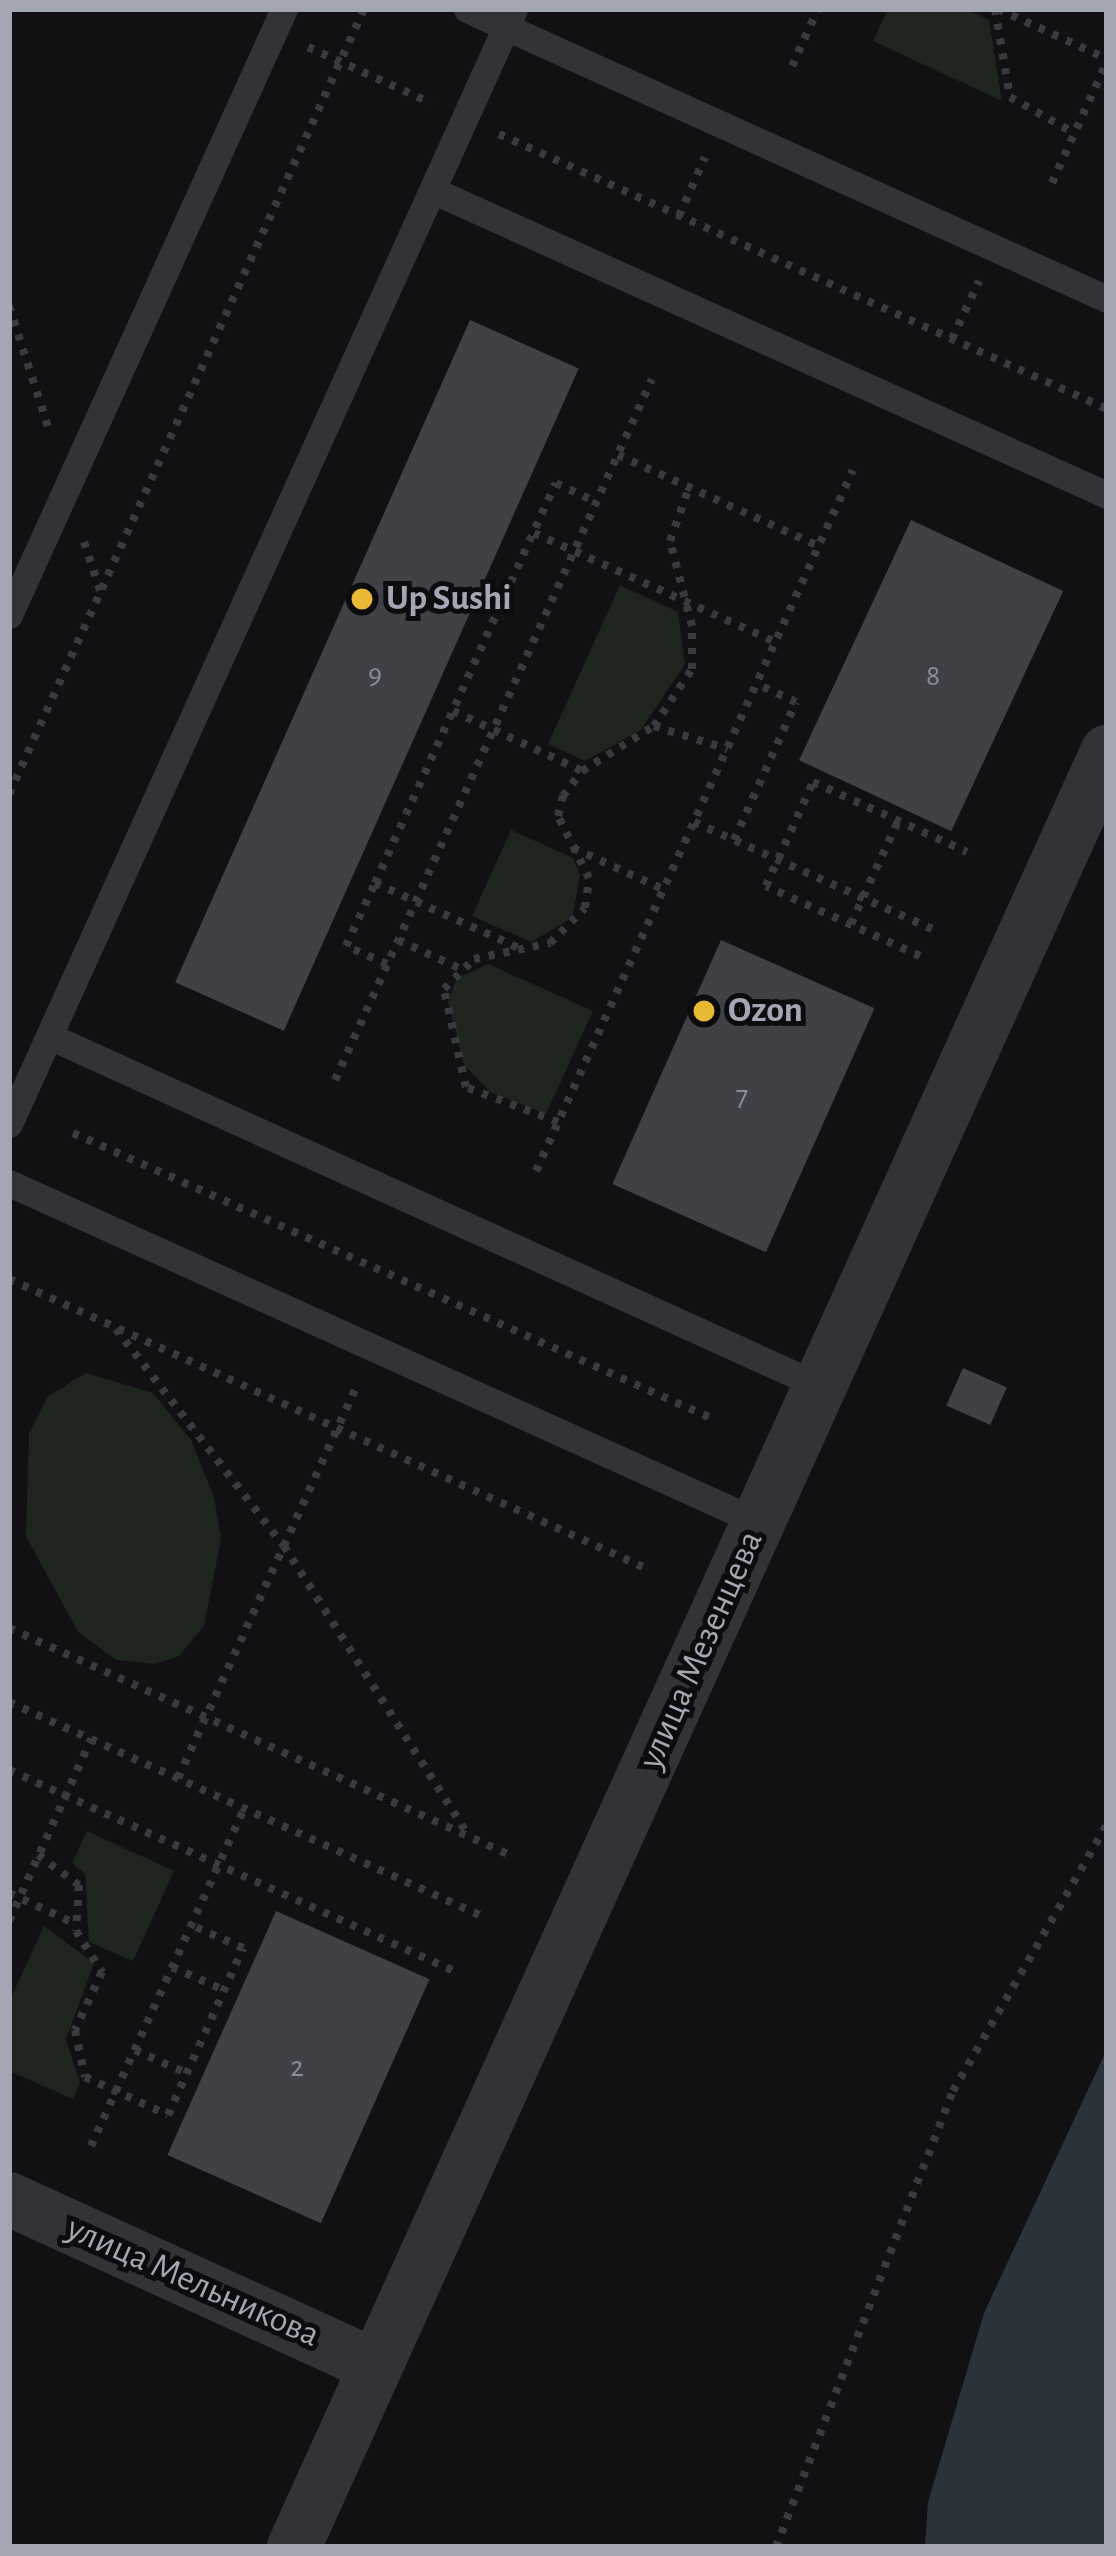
<!DOCTYPE html>
<meta charset="utf-8">
<style>
body{margin:0}
#map{position:relative;width:1116px;height:2556px;overflow:hidden;background:#111113;font-family:"Alegreya Sans",sans-serif}
div>[style]{position:absolute}
.green>*{inset:0;background:#1e251f}
.water>*{inset:0;background:#2b333a}
.building>*{inset:0;background:#404146;transform-origin:0 0}
.path>*{height:8px;margin-top:-4px;transform-origin:0;background:repeating-linear-gradient(90deg,#383a3e 0 6px,transparent 0 15px)}
.lane>*{height:27px;margin:-13.5px;padding:0 13.5px;transform-origin:13.5px;border-radius:13.5px;background:#323337}
.street>*{height:54px;margin:-27px;padding:0 27px;transform-origin:27px;border-radius:27px;background:#323337}
.dots>*{width:33px;height:33px;translate:-50% -50%;box-sizing:border-box;border:6px solid #0c0c0e;border-radius:50%}
span{translate:-50% -50%;white-space:nowrap;text-align:center;line-height:1.15;-webkit-text-stroke:10px #0c0c0e;paint-order:stroke}
.number-label{font-size:30px;color:#8a8e98}
.number-label span{-webkit-text-stroke-width:0}
.poi-label{font-size:36px;color:#a3a7b3;font-weight:700}
.left{translate:0 -50%;text-align:left}
.street-label{font-size:36px;color:#a3a7b3}
.frame{position:absolute;inset:0;border:12px solid #a3a7b3;pointer-events:none}
</style>
<div id="map">
<div class="green">
<i style="clip-path:polygon(888px 9px,965px 9px,989px 20px,1002px 101px,873px 41px)"></i>
<i style="clip-path:polygon(620px 585px,678px 612px,685px 664px,641px 730px,585px 761px,548px 744px)"></i>
<i style="clip-path:polygon(511px 830px,573px 858px,580px 875px,572px 918px,531px 942px,472px 916px)"></i>
<i style="clip-path:polygon(488px 964px,593px 1011px,546px 1114px,490px 1092px,464px 1065px,448px 1002px,456px 979px)"></i>
<i style="clip-path:polygon(86px 1373px,153px 1393px,191px 1440px,214px 1497px,221px 1539px,204px 1626px,179px 1656px,154px 1664px,116px 1660px,78px 1632px,26px 1536px,29px 1433px,48px 1396px)"></i>
<i style="clip-path:polygon(87px 1831px,174px 1871px,133px 1961px,89px 1942px,85px 1874px,72px 1863px)"></i>
<i style="clip-path:polygon(44px 1926px,94px 1963px,66px 2040px,80px 2083px,73px 2099px,9px 2071px,9px 2002px)"></i>
</div>
<div class="water">
<i style="clip-path:polygon(1107px 2049px,1107px 2547px,925px 2547px,928px 2502px,984px 2313px)"></i>
</div>
<div class="building">
<i style="left:470px;top:320px;width:119px;height:725px;rotate:24deg"></i>
<i style="left:911px;top:520px;width:168px;height:265px;rotate:25deg"></i>
<i style="left:721px;top:940px;width:168px;height:267px;rotate:24deg"></i>
<i style="left:963px;top:1368px;width:48px;height:41px;rotate:24deg"></i>
<i style="left:276px;top:1911px;width:168px;height:267px;rotate:24deg"></i>
</div>
<div class="path">
<i style="left:995px;top:9px;width:89px;rotate:80.3deg"></i>
<i style="left:1010px;top:97px;width:73px;rotate:29.4deg"></i>
<i style="left:998px;top:9px;width:120px;rotate:24.6deg"></i>
<i style="left:308px;top:47px;width:135px;rotate:24.5deg"></i>
<i style="left:792px;top:66px;width:63px;rotate:-65.5deg"></i>
<i style="left:499px;top:134px;width:667px;rotate:24.34deg"></i>
<i style="left:1052px;top:183px;width:134px;rotate:-65.7deg"></i>
<i style="left:679px;top:216px;width:64px;rotate:-66.2deg"></i>
<i style="left:9px;top:306px;width:130px;rotate:72.1deg"></i>
<i style="left:952px;top:339px;width:64px;rotate:-65deg"></i>
<i style="left:618px;top:455px;width:221px;rotate:24.4deg"></i>
<i style="left:534px;top:533px;width:265px;rotate:24.3deg"></i>
<i style="left:84px;top:542px;width:51px;rotate:71.6deg"></i>
<i style="left:453px;top:711px;width:142px;rotate:24.9deg"></i>
<i style="left:654px;top:726px;width:77px;rotate:17.5deg"></i>
<i style="left:9px;top:794px;width:862px;rotate:-65.67deg"></i>
<i style="left:694px;top:822px;width:261px;rotate:24.2deg"></i>
<i style="left:734px;top:840px;width:151px;rotate:-65.8deg"></i>
<i style="left:796px;top:702px;width:43px;rotate:-155.2deg"></i>
<i style="left:573px;top:848px;width:99px;rotate:24.5deg"></i>
<i style="left:375px;top:883px;width:160px;rotate:24.3deg"></i>
<i style="left:851px;top:924px;width:113px;rotate:-65.5deg"></i>
<i style="left:398px;top:940px;width:69px;rotate:24.7deg"></i>
<i style="left:920px;top:956px;width:169px;rotate:-155.6deg"></i>
<i style="left:766px;top:886px;width:114px;rotate:-65.7deg"></i>
<i style="left:813px;top:782px;width:169px;rotate:24.4deg"></i>
<i style="left:387px;top:964px;width:45px;rotate:-156.3deg"></i>
<i style="left:346px;top:946px;width:69px;rotate:-65.3deg"></i>
<i style="left:375px;top:883px;width:439px;rotate:-65.7deg"></i>
<i style="left:556px;top:483px;width:44px;rotate:25.4deg"></i>
<i style="left:335px;top:1080px;width:769px;rotate:-65.67deg"></i>
<i style="left:558px;top:1122px;width:98px;rotate:-159.2deg"></i>
<i style="left:466px;top:1087px;width:100px;rotate:-102.7deg"></i>
<i style="left:444px;top:989px;width:42px;rotate:-45deg"></i>
<i style="left:474px;top:959px;width:78px;rotate:-11.9deg"></i>
<i style="left:550px;top:943px;width:49px;rotate:-45deg"></i>
<i style="left:585px;top:908px;width:30px;rotate:-82deg"></i>
<i style="left:589px;top:878px;width:69px;rotate:-116.6deg"></i>
<i style="left:558px;top:816px;width:21px;rotate:-76deg"></i>
<i style="left:563px;top:796px;width:31px;rotate:-53deg"></i>
<i style="left:582px;top:771px;width:85px;rotate:-32deg"></i>
<i style="left:654px;top:726px;width:69px;rotate:-56.3deg"></i>
<i style="left:692px;top:669px;width:43px;rotate:-90deg"></i>
<i style="left:692px;top:626px;width:88px;rotate:-104.5deg"></i>
<i style="left:670px;top:541px;width:57px;rotate:-70.6deg"></i>
<i style="left:73px;top:1133px;width:699px;rotate:24.07deg"></i>
<i style="left:536px;top:1171px;width:769px;rotate:-65.67deg"></i>
<i style="left:9px;top:1279px;width:696px;rotate:24.43deg"></i>
<i style="left:116px;top:1329px;width:274px;rotate:52.3deg"></i>
<i style="left:284px;top:1546px;width:344px;rotate:57.5deg"></i>
<i style="left:9px;top:1628px;width:552px;rotate:24.38deg"></i>
<i style="left:9px;top:1702px;width:521px;rotate:24.35deg"></i>
<i style="left:9px;top:1770px;width:494px;rotate:24.3deg"></i>
<i style="left:178px;top:1778px;width:434px;rotate:-65.5deg"></i>
<i style="left:38px;top:1855px;width:51px;rotate:36.2deg"></i>
<i style="left:79px;top:1885px;width:46px;rotate:93.7deg"></i>
<i style="left:76px;top:1931px;width:49px;rotate:57.6deg"></i>
<i style="left:102px;top:1972px;width:64px;rotate:115deg"></i>
<i style="left:75px;top:2030px;width:48px;rotate:78deg"></i>
<i style="left:85px;top:2077px;width:91px;rotate:24.6deg"></i>
<i style="left:168px;top:2115px;width:183px;rotate:-65.8deg"></i>
<i style="left:243px;top:1948px;width:57px;rotate:-156.1deg"></i>
<i style="left:9px;top:1893px;width:74px;rotate:24.8deg"></i>
<i style="left:9px;top:1921px;width:200px;rotate:-65.7deg"></i>
<i style="left:172px;top:1967px;width:57px;rotate:23.9deg"></i>
<i style="left:135px;top:2050px;width:56px;rotate:24.3deg"></i>
<i style="left:91px;top:2146px;width:371px;rotate:-65.6deg"></i>
<i style="left:776px;top:2547px;width:489px;rotate:-68.8deg"></i>
<i style="left:953px;top:2091px;width:308px;rotate:-60deg"></i>
</div>
<div class="lane">
<i style="left:514px;top:9px;width:20px;rotate:114deg"></i>
<i style="left:506px;top:27px;width:660px;rotate:24.35deg"></i>
<i style="left:432px;top:190px;width:741px;rotate:24.32deg"></i>
<i style="left:9px;top:615px;width:665px;rotate:-65.59deg"></i>
<i style="left:49px;top:1036px;width:847px;rotate:24.42deg"></i>
<i style="left:9px;top:1124px;width:1204px;rotate:-65.63deg"></i>
<i style="left:506px;top:27px;width:43px;rotate:-155.2deg"></i>
<i style="left:9px;top:1183px;width:822px;rotate:24.35deg"></i>
</div>
<div class="street">
<i style="left:9px;top:2199px;width:403px;rotate:24.5deg"></i>
<i style="left:294px;top:2547px;width:1971px;rotate:-65.63deg"></i>
</div>
<div class="dots">
<i style="left:362px;top:599px;background:#e9b933"></i>
<i style="left:704px;top:1011px;background:#e9b933"></i>
</div>
<div class="number-label">
<span style="left:375px;top:675px">9</span>
<span style="left:933px;top:676px">8</span>
<span style="left:742px;top:1096px">7</span>
<span style="left:297px;top:2067px">2</span>
</div>
<div class="poi-label">
<span class="left" style="left:386px;top:599px">Up Sushi</span>
<span class="left" style="left:728px;top:1011px">Ozon</span>
</div>
<div class="street-label">
<span style="left:701px;top:1650px;rotate:-66deg">улица Мезенцева</span>
<span style="left:193px;top:2282px;rotate:24deg">улица Мельникова</span>
</div>
<div class="frame"></div>
</div>
